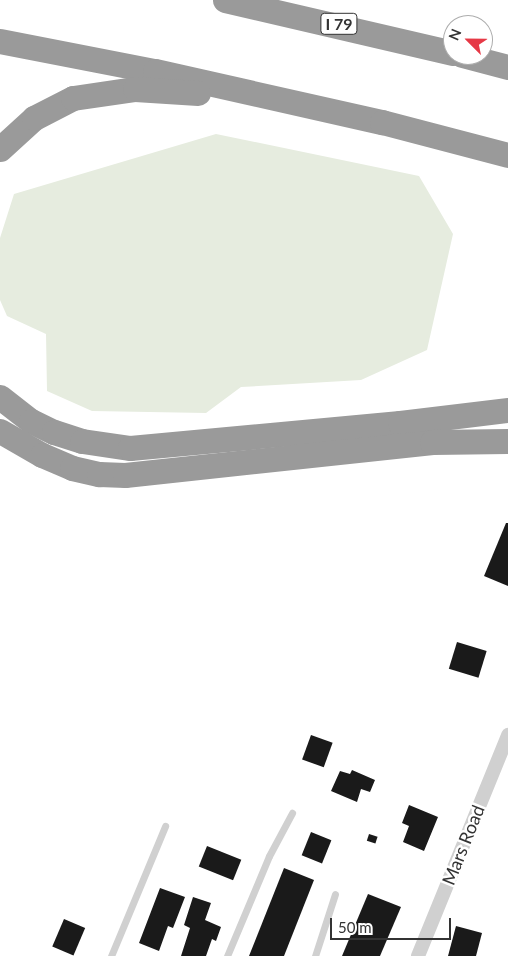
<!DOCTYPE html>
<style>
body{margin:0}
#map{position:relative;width:508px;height:956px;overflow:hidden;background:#fff;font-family:Lato,sans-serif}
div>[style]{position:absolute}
.green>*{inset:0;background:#e6ecdf}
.building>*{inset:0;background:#1a1a1a;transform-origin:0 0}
.lane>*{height:7px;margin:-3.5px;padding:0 3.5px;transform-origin:3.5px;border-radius:3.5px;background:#d0d0d0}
.street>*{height:14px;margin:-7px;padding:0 7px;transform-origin:7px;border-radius:7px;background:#d0d0d0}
.highway>*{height:25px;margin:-12.5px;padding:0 12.5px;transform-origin:12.5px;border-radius:12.5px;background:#9a9a9a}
span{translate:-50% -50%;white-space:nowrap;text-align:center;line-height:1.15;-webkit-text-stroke:5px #fff;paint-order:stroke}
.shield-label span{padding:1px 4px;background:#fff;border:1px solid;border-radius:4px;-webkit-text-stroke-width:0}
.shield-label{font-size:16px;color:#333;font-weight:700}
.street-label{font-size:18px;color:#333}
.north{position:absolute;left:443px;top:15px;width:50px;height:50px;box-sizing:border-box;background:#fff;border:1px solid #adadad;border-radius:50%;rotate:293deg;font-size:14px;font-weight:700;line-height:20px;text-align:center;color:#333}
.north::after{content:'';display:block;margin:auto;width:18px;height:22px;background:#e63946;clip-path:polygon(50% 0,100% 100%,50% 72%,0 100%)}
.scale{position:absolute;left:330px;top:918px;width:121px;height:22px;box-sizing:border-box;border:2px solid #333;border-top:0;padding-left:6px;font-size:15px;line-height:18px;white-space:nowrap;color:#333;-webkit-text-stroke:4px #fff;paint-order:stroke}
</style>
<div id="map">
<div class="green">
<i style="clip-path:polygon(216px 134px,419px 176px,453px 234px,427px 350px,361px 380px,241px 387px,206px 413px,92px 411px,47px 391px,46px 334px,7px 316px,0 300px,0 238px,14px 194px)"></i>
</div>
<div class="building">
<i style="clip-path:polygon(506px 523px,508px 523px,508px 586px,484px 576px)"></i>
<i style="left:457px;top:642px;width:31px;height:28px;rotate:17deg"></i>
<i style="left:311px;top:735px;width:23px;height:26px;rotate:20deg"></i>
<i style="clip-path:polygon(352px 770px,375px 780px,370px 792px,361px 789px,357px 802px,331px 791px,340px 771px,350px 774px)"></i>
<i style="clip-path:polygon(409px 805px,438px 817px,424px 851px,403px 842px,409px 826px,402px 823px)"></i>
<i style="left:311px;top:832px;width:22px;height:25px;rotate:22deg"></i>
<i style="left:369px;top:834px;width:9px;height:7px;rotate:18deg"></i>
<i style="left:207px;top:846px;width:37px;height:22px;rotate:22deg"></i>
<i style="clip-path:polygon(284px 868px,314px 880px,284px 956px,249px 956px)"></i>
<i style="clip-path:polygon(160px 888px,185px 897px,173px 928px,168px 926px,159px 951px,139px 943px)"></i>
<i style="clip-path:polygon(368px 894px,401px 907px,380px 956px,342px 956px)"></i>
<i style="clip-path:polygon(193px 897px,211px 903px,205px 920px,221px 927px,216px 941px,212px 939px,206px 956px,181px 956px,190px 928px,184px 925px)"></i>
<i style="left:64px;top:919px;width:23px;height:30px;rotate:23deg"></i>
<i style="clip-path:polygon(456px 926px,482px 933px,476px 956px,448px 956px)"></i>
</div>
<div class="lane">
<i style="left:111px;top:956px;width:141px;rotate:-67.4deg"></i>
<i style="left:227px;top:956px;width:108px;rotate:-67.2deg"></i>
<i style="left:269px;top:856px;width:49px;rotate:-61.9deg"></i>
<i style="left:315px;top:956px;width:65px;rotate:-72.1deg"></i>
</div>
<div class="street">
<i style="left:418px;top:956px;width:239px;rotate:-67.8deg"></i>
</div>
<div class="highway">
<i style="left:225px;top:0;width:234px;rotate:13.1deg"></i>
<i style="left:0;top:41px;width:158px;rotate:11deg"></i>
<i style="left:155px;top:71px;width:233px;rotate:12.7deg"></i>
<i style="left:382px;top:122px;width:130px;rotate:14.7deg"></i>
<i style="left:462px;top:55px;width:48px;rotate:14.6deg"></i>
<i style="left:0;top:149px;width:46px;rotate:-42.4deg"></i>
<i style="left:34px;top:118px;width:44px;rotate:-27.1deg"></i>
<i style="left:73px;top:98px;width:63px;rotate:-8.3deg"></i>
<i style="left:135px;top:89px;width:63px;rotate:3.6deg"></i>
<i style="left:0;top:397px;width:39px;rotate:38deg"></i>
<i style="left:31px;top:421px;width:25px;rotate:26deg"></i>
<i style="left:54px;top:432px;width:29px;rotate:18deg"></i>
<i style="left:82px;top:441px;width:49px;rotate:8.3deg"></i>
<i style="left:130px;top:448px;width:271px;rotate:-5.3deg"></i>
<i style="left:400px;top:423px;width:109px;rotate:-6.9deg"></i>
<i style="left:0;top:431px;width:48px;rotate:29.7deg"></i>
<i style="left:42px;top:455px;width:33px;rotate:23deg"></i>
<i style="left:72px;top:468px;width:28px;rotate:13deg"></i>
<i style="left:99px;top:474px;width:26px;rotate:2deg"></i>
<i style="left:125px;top:475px;width:309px;rotate:-6.1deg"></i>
<i style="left:432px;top:442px;width:76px;rotate:-0.8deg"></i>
</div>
<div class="shield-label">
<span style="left:339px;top:24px">I 79</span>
</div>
<div class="street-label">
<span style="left:463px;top:845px;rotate:-68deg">Mars Road</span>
</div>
<div class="north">N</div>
<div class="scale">50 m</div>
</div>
